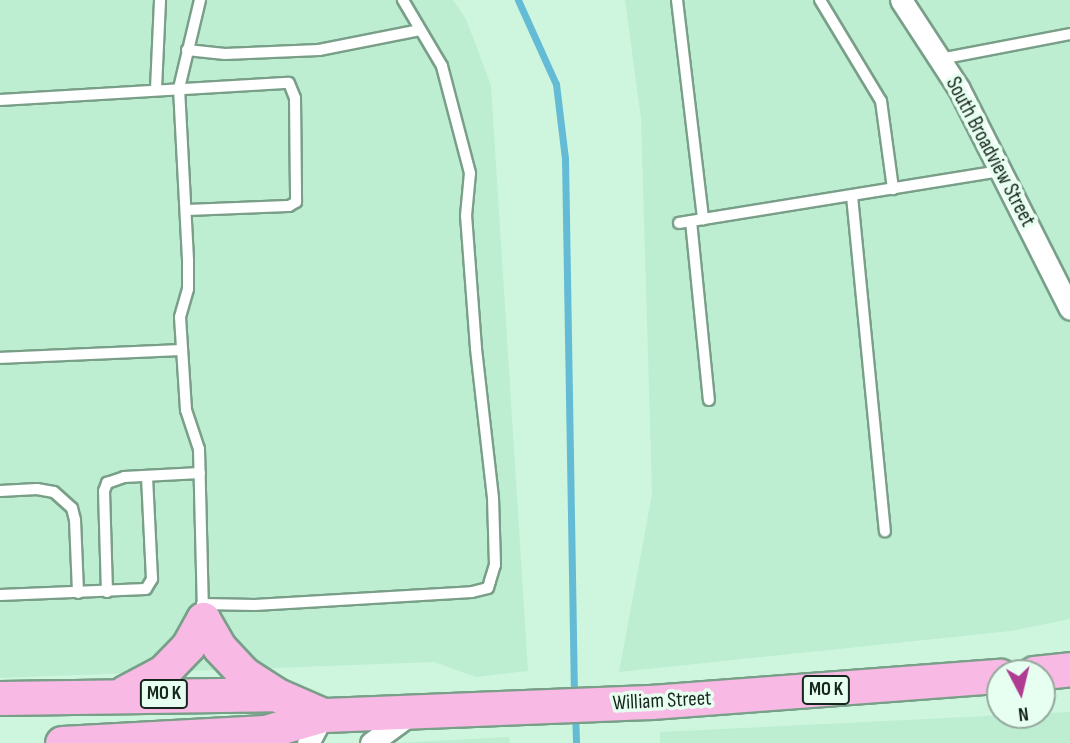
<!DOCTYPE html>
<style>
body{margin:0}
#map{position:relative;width:1070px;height:743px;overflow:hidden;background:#cef6de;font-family:"Sofia Sans Condensed",sans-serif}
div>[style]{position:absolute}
.built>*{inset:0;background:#bdeed2}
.stream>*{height:7px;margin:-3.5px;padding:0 3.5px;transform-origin:3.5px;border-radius:3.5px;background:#63bbd5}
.roads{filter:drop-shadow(2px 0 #799f89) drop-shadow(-2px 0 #799f89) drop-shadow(0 2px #799f89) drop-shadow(0 -2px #799f89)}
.lane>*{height:10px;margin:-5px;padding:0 5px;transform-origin:5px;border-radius:5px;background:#fff}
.street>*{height:21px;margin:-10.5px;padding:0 10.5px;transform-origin:10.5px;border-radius:10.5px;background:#fff}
.primary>*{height:33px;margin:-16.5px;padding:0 16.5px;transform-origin:16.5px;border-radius:16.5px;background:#f8b9e5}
span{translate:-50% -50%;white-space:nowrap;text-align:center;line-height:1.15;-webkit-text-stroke:7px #e7fff0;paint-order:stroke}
.shield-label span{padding:2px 5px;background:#e7fff0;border:2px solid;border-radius:5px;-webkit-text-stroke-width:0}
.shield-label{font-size:19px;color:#17261d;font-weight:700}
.street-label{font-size:21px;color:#17261d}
.north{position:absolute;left:986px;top:659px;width:70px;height:70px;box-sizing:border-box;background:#e7fff0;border:2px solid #94a89c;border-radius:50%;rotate:173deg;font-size:19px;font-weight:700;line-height:28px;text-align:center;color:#17261d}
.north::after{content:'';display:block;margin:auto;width:24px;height:32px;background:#b03b92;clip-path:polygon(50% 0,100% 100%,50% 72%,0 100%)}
</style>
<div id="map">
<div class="built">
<i style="clip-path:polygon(0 0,453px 0,466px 19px,491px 85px,528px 671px,476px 677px,434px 662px,0 678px)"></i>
<i style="clip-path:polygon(625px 0,1070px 0,1070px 619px,1011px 631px,619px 672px,652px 494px,641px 119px)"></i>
<i style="clip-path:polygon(1070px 712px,1070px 743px,660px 743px,660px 732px)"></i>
<i style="clip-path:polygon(509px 737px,510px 743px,394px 743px)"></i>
</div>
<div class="stream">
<i style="left:518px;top:0;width:92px;rotate:65.7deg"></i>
<i style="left:556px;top:84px;width:75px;rotate:83.1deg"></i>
<i style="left:565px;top:158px;width:539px;rotate:89.04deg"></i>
<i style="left:575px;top:712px;width:31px;rotate:88deg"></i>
</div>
<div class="roads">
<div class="lane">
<i style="left:200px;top:0;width:90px;rotate:103.4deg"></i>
<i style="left:179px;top:88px;width:172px;rotate:87deg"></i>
<i style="left:188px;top:260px;width:29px;rotate:90deg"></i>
<i style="left:188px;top:289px;width:29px;rotate:106deg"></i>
<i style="left:180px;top:317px;width:93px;rotate:86.3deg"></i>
<i style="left:186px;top:410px;width:41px;rotate:71.6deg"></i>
<i style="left:199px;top:449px;width:160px;rotate:88.6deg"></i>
<i style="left:677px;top:0;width:221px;rotate:83.2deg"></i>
<i style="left:820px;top:0;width:118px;rotate:58.9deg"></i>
<i style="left:881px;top:101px;width:89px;rotate:82.2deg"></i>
<i style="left:187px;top:50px;width:38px;rotate:6deg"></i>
<i style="left:225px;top:54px;width:94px;rotate:-2.4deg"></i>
<i style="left:319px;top:50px;width:103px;rotate:-11.2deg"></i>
<i style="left:940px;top:59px;width:132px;rotate:-10.9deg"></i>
<i style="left:156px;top:89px;width:89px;rotate:-87.4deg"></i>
<i style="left:0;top:100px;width:289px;rotate:-3.4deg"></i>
<i style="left:289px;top:83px;width:16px;rotate:68deg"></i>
<i style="left:295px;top:98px;width:104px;rotate:89.4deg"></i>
<i style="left:296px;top:202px;width:8px;rotate:150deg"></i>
<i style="left:289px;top:206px;width:103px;rotate:177.8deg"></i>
<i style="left:852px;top:196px;width:337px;rotate:84.4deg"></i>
<i style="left:691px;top:221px;width:180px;rotate:84.3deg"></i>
<i style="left:679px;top:223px;width:325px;rotate:-9.2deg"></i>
<i style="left:0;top:358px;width:182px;rotate:-2.5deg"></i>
<i style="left:0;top:491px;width:37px;rotate:-3deg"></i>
<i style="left:37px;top:489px;width:17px;rotate:10deg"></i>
<i style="left:54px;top:492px;width:24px;rotate:42deg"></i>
<i style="left:72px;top:508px;width:12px;rotate:76deg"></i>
<i style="left:75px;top:520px;width:73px;rotate:87.6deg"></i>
<i style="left:107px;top:592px;width:101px;rotate:-91.7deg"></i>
<i style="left:104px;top:491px;width:9px;rotate:-69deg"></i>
<i style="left:107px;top:483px;width:18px;rotate:-19deg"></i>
<i style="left:124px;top:477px;width:76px;rotate:-3deg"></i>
<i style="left:0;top:595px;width:146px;rotate:-2.4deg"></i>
<i style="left:146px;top:589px;width:12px;rotate:-59deg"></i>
<i style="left:152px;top:579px;width:103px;rotate:-92.8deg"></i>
<i style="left:202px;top:604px;width:53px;rotate:1.1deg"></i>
<i style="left:255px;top:605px;width:217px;rotate:-3.4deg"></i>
<i style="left:472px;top:592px;width:16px;rotate:-14deg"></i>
<i style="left:488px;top:588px;width:7px;rotate:-74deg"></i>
<i style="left:490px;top:581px;width:17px;rotate:-73deg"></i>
<i style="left:495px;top:565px;width:67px;rotate:-91.7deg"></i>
<i style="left:493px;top:498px;width:151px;rotate:-96.5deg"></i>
<i style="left:476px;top:348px;width:132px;rotate:-94.3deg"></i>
<i style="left:466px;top:216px;width:43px;rotate:-84.7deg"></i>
<i style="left:470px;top:173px;width:111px;rotate:-104.7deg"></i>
<i style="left:442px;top:66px;width:77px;rotate:-120.6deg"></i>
</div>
<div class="street">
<i style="left:901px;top:0;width:106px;rotate:56.9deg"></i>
<i style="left:959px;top:89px;width:246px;rotate:63.2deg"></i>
<i style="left:308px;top:743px;width:32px;rotate:-62deg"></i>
<i style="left:371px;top:743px;width:51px;rotate:-36.2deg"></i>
</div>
<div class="primary">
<i style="left:203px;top:619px;width:32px;rotate:60deg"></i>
<i style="left:219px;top:647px;width:35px;rotate:47deg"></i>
<i style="left:243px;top:673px;width:38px;rotate:33deg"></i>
<i style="left:1034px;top:673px;width:36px;rotate:-6deg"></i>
<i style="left:125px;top:692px;width:43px;rotate:-27.8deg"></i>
<i style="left:163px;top:672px;width:36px;rotate:-46deg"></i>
<i style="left:188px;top:646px;width:31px;rotate:-61deg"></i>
<i style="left:0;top:698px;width:275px;rotate:-0.8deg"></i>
<i style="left:275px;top:694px;width:52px;rotate:23.6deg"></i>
<i style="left:62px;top:743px;width:203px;rotate:-3.1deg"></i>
<i style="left:265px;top:732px;width:60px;rotate:-16.3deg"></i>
<i style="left:323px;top:715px;width:328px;rotate:-2.3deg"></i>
<i style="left:651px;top:702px;width:350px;rotate:-4.3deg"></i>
</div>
</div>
<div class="shield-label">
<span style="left:826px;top:690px">MO K</span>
<span style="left:164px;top:694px">MO K</span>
</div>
<div class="street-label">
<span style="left:990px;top:152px;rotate:62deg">South Broadview Street</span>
<span style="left:662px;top:701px;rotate:-3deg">William Street</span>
</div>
<div class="north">N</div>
</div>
